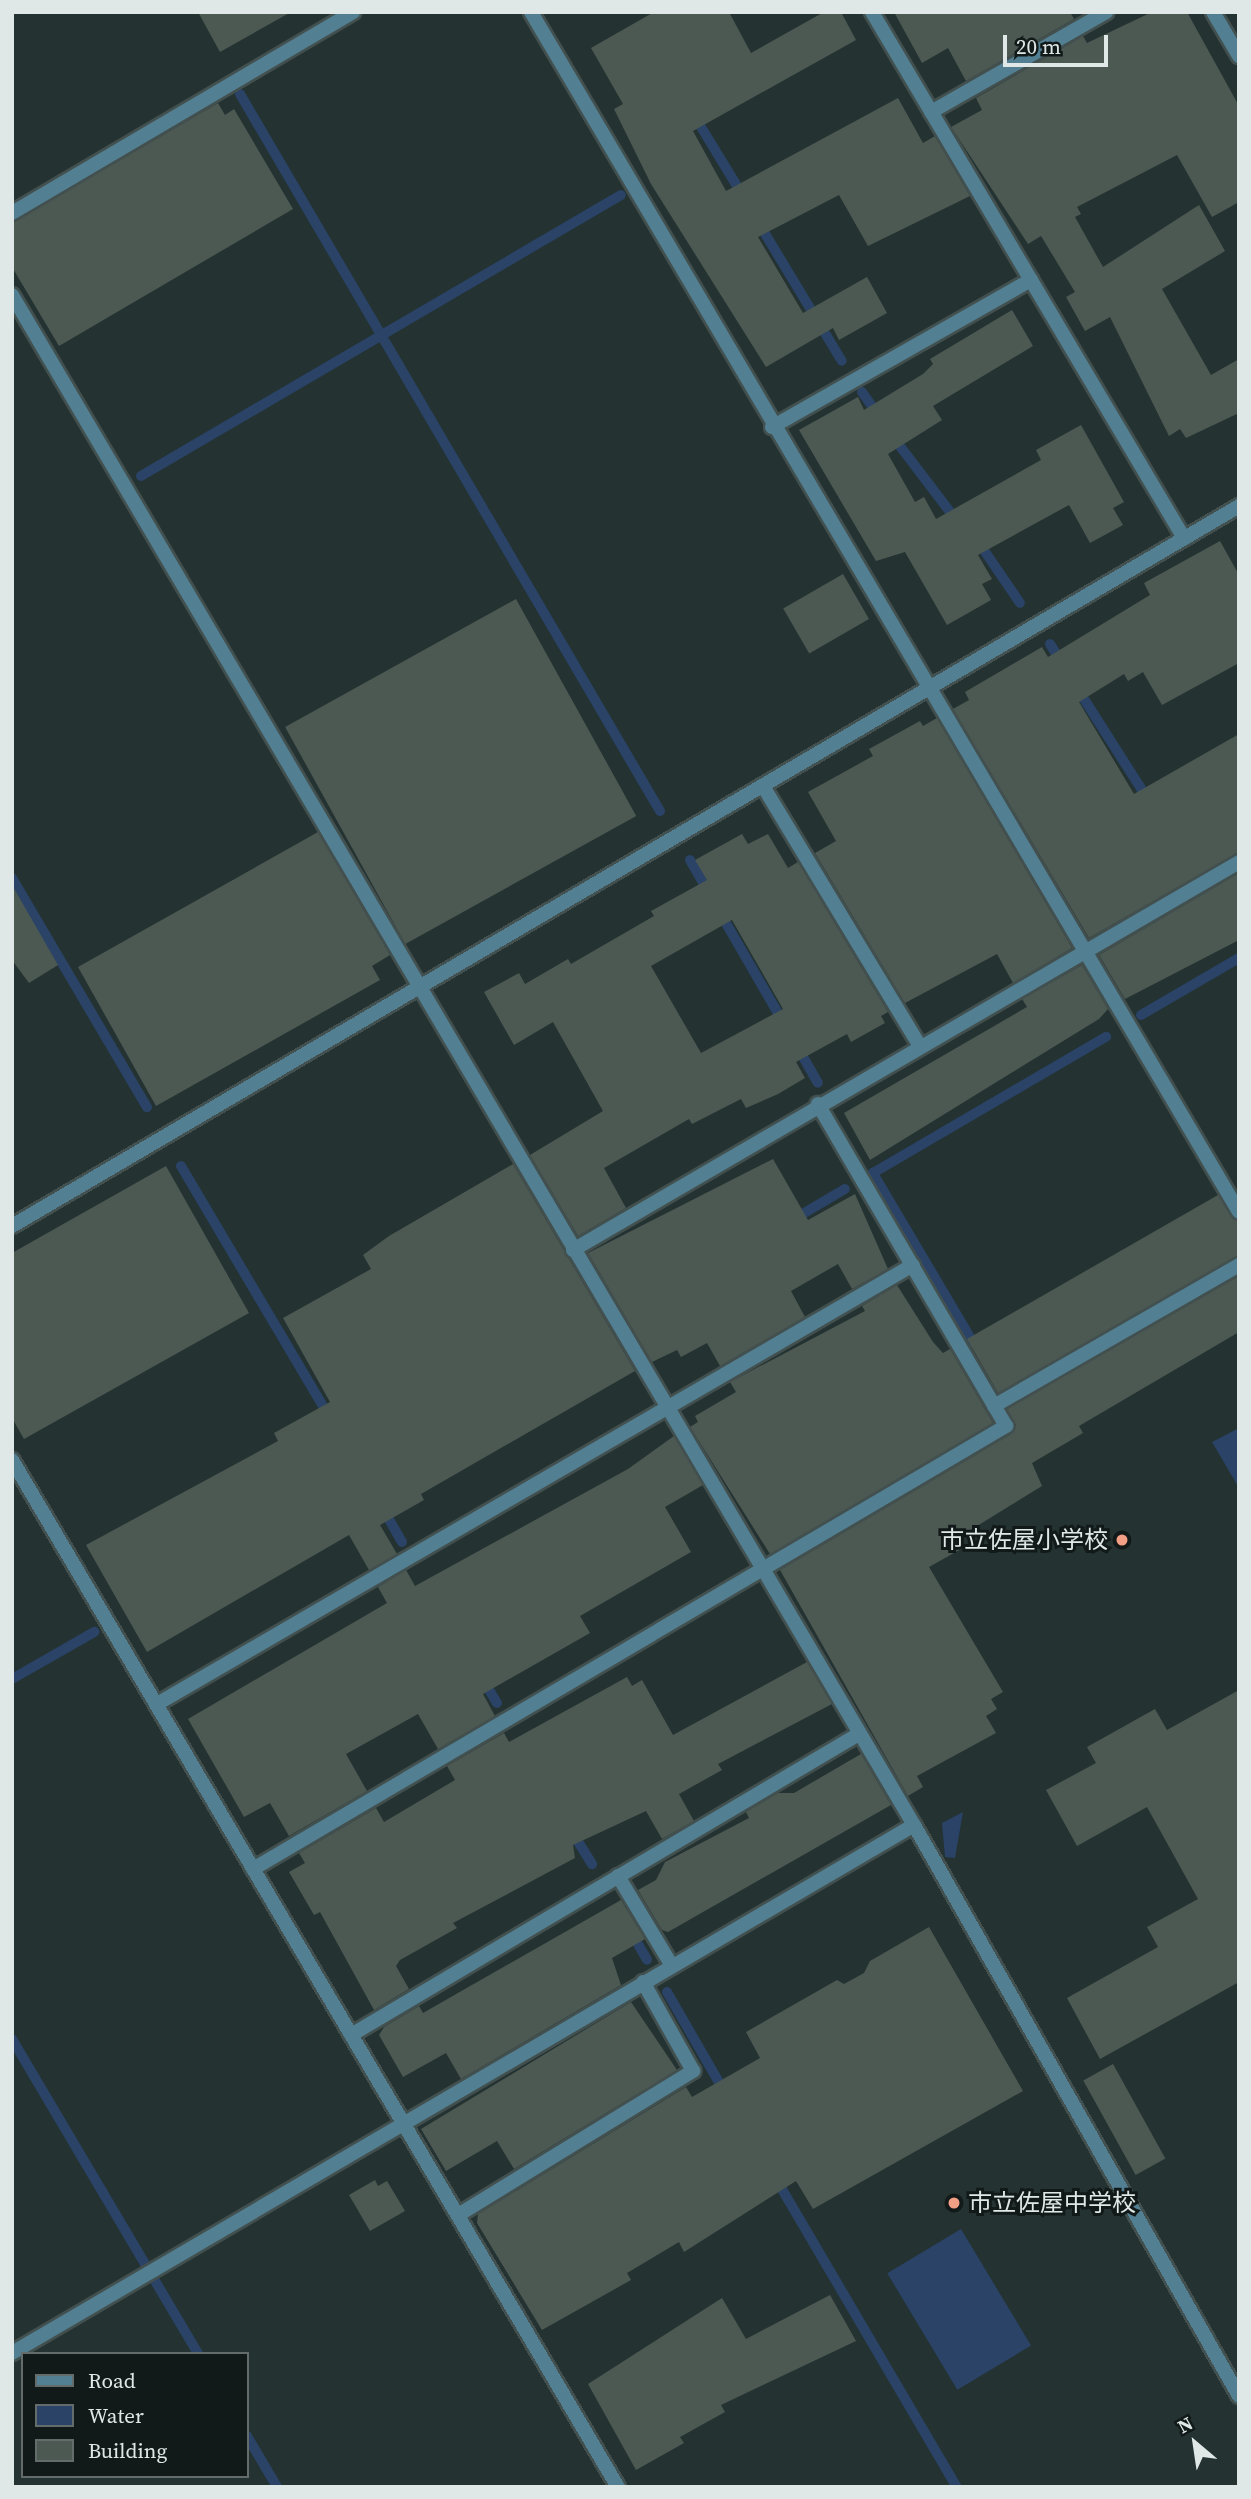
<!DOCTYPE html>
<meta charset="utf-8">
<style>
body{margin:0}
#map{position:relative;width:1251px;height:2499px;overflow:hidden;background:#243332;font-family:"Source Serif 4","Noto Sans JP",serif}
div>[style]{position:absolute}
.water>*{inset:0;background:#2a4366;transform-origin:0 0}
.stream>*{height:10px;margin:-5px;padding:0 5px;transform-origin:5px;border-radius:5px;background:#2a4366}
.building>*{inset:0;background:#4c5952;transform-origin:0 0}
.roads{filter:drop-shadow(2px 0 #42504f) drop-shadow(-2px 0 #42504f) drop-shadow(0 2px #42504f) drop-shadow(0 -2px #42504f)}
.minor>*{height:14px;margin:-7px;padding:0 7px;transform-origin:7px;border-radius:7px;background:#527f91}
.tertiary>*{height:14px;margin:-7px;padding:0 7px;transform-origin:7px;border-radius:7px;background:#527f91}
.dots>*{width:19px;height:19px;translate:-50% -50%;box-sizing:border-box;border:4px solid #121919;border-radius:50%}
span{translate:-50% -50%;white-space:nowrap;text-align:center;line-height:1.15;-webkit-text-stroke:6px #121919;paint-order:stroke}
.poi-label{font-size:24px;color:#dfe8e7}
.right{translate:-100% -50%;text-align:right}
.left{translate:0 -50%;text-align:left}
.frame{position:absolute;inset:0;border:14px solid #dfe8e7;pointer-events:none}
.legend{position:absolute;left:21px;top:2352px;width:228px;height:126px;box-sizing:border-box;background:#121919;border:2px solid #646c6b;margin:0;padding:9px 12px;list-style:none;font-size:21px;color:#dfe8e7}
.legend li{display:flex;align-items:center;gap:14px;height:35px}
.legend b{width:35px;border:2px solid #646c6b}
.north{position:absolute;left:1160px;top:2408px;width:70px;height:70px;-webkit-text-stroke:5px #121919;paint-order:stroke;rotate:331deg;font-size:19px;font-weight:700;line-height:28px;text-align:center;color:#dfe8e7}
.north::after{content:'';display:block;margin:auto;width:24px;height:32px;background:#dfe8e7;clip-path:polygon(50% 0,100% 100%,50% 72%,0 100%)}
.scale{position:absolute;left:1003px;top:35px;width:105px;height:32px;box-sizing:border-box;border:4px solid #dfe8e7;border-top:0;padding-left:9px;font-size:21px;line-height:24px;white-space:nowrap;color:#dfe8e7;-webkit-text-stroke:5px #121919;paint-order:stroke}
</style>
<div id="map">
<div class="water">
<i style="clip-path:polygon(1239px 1428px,1239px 1488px,1212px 1442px)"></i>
<i style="clip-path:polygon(963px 1812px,955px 1858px,945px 1857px,942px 1823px)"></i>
<i style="left:961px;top:2229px;width:136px;height:86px;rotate:59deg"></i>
</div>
<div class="stream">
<i style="left:240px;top:94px;width:831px;rotate:59.64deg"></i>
<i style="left:695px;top:117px;width:92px;rotate:58.7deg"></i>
<i style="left:758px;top:222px;width:162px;rotate:58.9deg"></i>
<i style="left:862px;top:392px;width:28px;rotate:55deg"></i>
<i style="left:893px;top:437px;width:106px;rotate:52.7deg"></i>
<i style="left:141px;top:476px;width:556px;rotate:-30.35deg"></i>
<i style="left:977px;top:540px;width:76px;rotate:55.7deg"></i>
<i style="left:1050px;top:644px;width:25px;rotate:58deg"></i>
<i style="left:1077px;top:688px;width:134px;rotate:57.5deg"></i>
<i style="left:690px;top:860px;width:39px;rotate:60deg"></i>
<i style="left:12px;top:878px;width:266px;rotate:59.5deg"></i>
<i style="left:719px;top:911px;width:128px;rotate:60deg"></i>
<i style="left:1141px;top:1015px;width:113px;rotate:-30.2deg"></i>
<i style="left:798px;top:1048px;width:40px;rotate:60.3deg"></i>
<i style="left:181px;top:1166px;width:291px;rotate:59.4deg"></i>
<i style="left:794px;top:1219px;width:59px;rotate:-30.5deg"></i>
<i style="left:974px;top:1344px;width:199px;rotate:-120.6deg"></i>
<i style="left:873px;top:1173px;width:270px;rotate:-30.3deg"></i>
<i style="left:383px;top:1509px;width:38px;rotate:60deg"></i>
<i style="left:482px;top:1678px;width:29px;rotate:59deg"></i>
<i style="left:12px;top:1679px;width:95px;rotate:-29.8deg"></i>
<i style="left:572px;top:1832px;width:38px;rotate:58deg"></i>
<i style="left:631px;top:1932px;width:32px;rotate:60deg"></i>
<i style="left:667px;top:1992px;width:116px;rotate:60.1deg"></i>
<i style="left:12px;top:2039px;width:366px;rotate:59.4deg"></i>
<i style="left:776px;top:2179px;width:357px;rotate:59.6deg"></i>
<i style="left:247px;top:2436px;width:59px;rotate:59.5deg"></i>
</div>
<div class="building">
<i style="clip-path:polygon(198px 12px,291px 12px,220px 52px)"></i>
<i style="clip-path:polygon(654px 12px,729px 12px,751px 53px,824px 12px,841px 12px,856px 40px,693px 131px,726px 191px,898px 98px,923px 143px,935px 136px,970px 196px,868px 246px,839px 195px,758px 237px,803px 313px,867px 277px,887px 313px,839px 340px,833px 328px,766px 367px,651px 184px,614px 109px,623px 104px,591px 48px)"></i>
<i style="clip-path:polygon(894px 12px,1070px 12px,1074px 19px,966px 81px,948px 48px,922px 63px)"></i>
<i style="clip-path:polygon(1152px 12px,1187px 12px,1239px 106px,1239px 202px,1212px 217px,1177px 155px,1077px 207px,1081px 214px,1075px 217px,1103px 267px,1199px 205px,1225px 251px,1162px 289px,1211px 375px,1239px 359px,1239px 413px,1186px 438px,1180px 429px,1169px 436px,1110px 317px,1085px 331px,1066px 297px,1075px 292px,1041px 236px,1028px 244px,951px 127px,982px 110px,976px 98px,1083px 36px,1087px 43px)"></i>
<i style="clip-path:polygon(218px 103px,225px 115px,234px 109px,293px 209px,59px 346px,12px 267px,12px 223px)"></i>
<i style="clip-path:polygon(1012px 310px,1033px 346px,933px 406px,942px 420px,888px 454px,915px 502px,924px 497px,936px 519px,1041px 460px,1036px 450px,1081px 425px,1124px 502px,1113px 508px,1123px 525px,1090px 543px,1069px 505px,978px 555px,992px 579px,982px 584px,991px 600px,947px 625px,905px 552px,876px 561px,799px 430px,858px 397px,864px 410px,923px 374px,933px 364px,930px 359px)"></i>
<i style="clip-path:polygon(1220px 541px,1239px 575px,1239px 663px,1162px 705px,1143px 672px,1128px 681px,1124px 674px,1079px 702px,1134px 794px,1239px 734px,1239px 852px,1089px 938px,953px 709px,969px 700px,965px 692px,1042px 647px,1048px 657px,1150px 595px,1144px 583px)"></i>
<i style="left:843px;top:574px;width:52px;height:69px;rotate:60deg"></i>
<i style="left:516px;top:599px;width:248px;height:264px;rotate:61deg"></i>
<i style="clip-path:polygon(937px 718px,1072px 948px,1013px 983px,997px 954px,905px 1003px,815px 853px,836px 841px,808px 792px,873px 756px,869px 749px,920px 721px,923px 726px)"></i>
<i style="clip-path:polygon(318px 832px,390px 955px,372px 966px,380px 980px,156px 1106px,78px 967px)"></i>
<i style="clip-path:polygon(evenodd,742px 834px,748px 844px,768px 834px,788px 868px,798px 862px,888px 1012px,881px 1016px,885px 1023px,851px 1042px,847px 1034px,796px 1062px,805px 1078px,778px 1094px,746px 1108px,741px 1099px,692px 1124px,689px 1119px,604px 1168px,626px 1208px,578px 1236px,530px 1155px,603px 1111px,553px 1022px,514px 1045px,484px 992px,519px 973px,525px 984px,568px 959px,571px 964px,654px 916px,651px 911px,707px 880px,695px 860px,742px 834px,732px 920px,783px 1009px,701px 1053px,651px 966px,732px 920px)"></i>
<i style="clip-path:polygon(1239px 873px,1239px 940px,1125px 999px,1099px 955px)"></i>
<i style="clip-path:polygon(12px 885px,58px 965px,29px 983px,12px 960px)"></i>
<i style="clip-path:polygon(1082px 965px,1108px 1009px,1099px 1019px,870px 1160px,844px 1113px,1027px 1007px,1022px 999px)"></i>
<i style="clip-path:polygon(773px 1159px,808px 1220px,855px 1194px,888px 1269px,852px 1289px,838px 1264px,791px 1291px,805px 1317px,720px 1366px,707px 1343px,681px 1357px,677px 1350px,652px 1362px,588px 1253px)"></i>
<i style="clip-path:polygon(513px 1164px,635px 1371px,421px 1494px,424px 1500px,380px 1525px,397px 1554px,369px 1570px,349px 1535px,147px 1652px,86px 1545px,278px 1441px,274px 1433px,330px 1402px,283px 1318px,371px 1269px,363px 1255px,389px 1236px)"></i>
<i style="clip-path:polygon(166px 1166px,249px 1313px,24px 1439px,12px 1418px,12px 1253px)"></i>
<i style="clip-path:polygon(1218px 1195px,1239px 1222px,1239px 1255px,998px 1393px,967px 1339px)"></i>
<i style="clip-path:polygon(1239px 1276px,1239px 1332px,1079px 1426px,1083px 1433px,1032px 1463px,1042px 1486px,956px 1539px,961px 1549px,929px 1567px,1003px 1692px,991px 1699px,997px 1709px,986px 1716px,996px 1733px,917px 1776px,923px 1787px,908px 1796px,780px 1570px,1011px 1434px,1016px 1425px,1007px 1409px)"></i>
<i style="clip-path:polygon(897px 1285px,933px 1342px,943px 1353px,950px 1349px,993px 1423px,770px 1554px,690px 1427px,698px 1422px,695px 1416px,736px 1392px,730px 1382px,865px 1311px,862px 1306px)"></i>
<i style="clip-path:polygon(674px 1436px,703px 1485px,665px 1507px,691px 1552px,580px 1616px,590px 1633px,483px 1694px,495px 1716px,438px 1749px,418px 1714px,346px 1754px,367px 1791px,289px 1836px,270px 1803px,244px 1817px,188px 1719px,387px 1603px,378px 1587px,406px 1570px,415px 1586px,628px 1469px)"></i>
<i style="clip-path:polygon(807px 1662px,832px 1704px,718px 1764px,722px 1770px,679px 1794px,694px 1821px,662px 1839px,646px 1811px,573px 1845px,575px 1858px,453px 1923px,457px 1928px,400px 1960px,396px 1966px,409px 1989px,374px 2010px,320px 1912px,314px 1915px,289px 1872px,305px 1863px,299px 1853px,376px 1808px,384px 1822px,455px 1780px,447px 1766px,504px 1733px,509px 1742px,627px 1677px,632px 1686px,642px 1680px,673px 1735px)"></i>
<i style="clip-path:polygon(1239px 1690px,1239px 1982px,1100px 2059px,1067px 1998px,1158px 1947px,1147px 1927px,1198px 1899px,1147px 1807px,1077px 1846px,1046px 1790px,1096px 1763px,1087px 1747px,1155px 1709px,1167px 1730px)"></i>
<i style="clip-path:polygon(861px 1754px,891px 1805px,668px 1932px,662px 1930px,638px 1890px,656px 1880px,665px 1862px,749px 1818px,746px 1812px,778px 1793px,794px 1793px)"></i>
<i style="clip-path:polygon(621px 1900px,645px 1939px,612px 1958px,621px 1985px,461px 2079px,446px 2053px,403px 2077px,379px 2035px,384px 2027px,419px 2006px,423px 2013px)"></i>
<i style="clip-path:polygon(929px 1927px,1023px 2091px,813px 2209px,796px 2181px,684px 2252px,679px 2242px,627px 2273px,631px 2280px,542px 2330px,477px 2223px,478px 2214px,686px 2087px,692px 2097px,760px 2058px,746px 2032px,837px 1980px,844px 1984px,864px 1973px,870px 1961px)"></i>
<i style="clip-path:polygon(631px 2002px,677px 2070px,514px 2169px,497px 2141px,446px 2171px,421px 2129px)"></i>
<i style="left:1113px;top:2064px;width:108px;height:34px;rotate:61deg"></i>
<i style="clip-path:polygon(375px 2180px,378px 2186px,387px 2181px,405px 2211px,370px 2231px,349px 2195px)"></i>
<i style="clip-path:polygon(830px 2295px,856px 2341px,721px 2405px,725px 2412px,680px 2437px,684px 2443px,636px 2470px,588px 2384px,722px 2298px,746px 2339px)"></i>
</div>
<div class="roads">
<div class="minor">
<i style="left:531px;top:12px;width:1393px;rotate:59.46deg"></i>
<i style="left:872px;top:12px;width:612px;rotate:59.33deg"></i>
<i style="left:1213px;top:12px;width:51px;rotate:59.4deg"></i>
<i style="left:931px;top:112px;width:202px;rotate:-29.7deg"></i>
<i style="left:12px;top:213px;width:396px;rotate:-30.5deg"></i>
<i style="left:12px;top:295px;width:1776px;rotate:59.48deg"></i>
<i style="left:914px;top:1825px;width:657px;rotate:60.35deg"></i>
<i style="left:772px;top:427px;width:298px;rotate:-29.6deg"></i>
<i style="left:763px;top:786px;width:302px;rotate:58.9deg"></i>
<i style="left:573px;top:1250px;width:771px;rotate:-30.22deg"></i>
<i style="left:994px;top:1406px;width:283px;rotate:-29.9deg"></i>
<i style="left:12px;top:1460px;width:1192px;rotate:59.46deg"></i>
<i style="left:157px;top:1704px;width:874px;rotate:-30.14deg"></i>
<i style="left:253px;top:1869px;width:874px;rotate:-30.47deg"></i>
<i style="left:1006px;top:1426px;width:373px;rotate:-120.3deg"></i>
<i style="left:618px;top:1876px;width:105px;rotate:59deg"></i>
<i style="left:351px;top:2035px;width:590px;rotate:-30.65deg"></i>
<i style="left:458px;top:2215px;width:276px;rotate:-31.5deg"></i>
<i style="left:693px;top:2071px;width:102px;rotate:-119.3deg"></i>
<i style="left:12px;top:2353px;width:1045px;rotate:-30.34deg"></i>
</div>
<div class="tertiary">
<i style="left:12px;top:1226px;width:1423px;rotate:-30.4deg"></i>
</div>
</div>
<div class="dots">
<i style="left:1122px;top:1540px;background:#f39f85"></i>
<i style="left:954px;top:2203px;background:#f39f85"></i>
</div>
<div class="poi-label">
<span class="right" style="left:1108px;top:1540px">市立佐屋小学校</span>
<span class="left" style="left:968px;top:2203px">市立佐屋中学校</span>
</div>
<div class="frame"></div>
<ul class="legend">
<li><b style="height:9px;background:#527f91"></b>Road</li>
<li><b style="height:19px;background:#2a4366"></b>Water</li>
<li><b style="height:19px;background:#4c5952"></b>Building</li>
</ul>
<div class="north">N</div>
<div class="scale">20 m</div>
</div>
